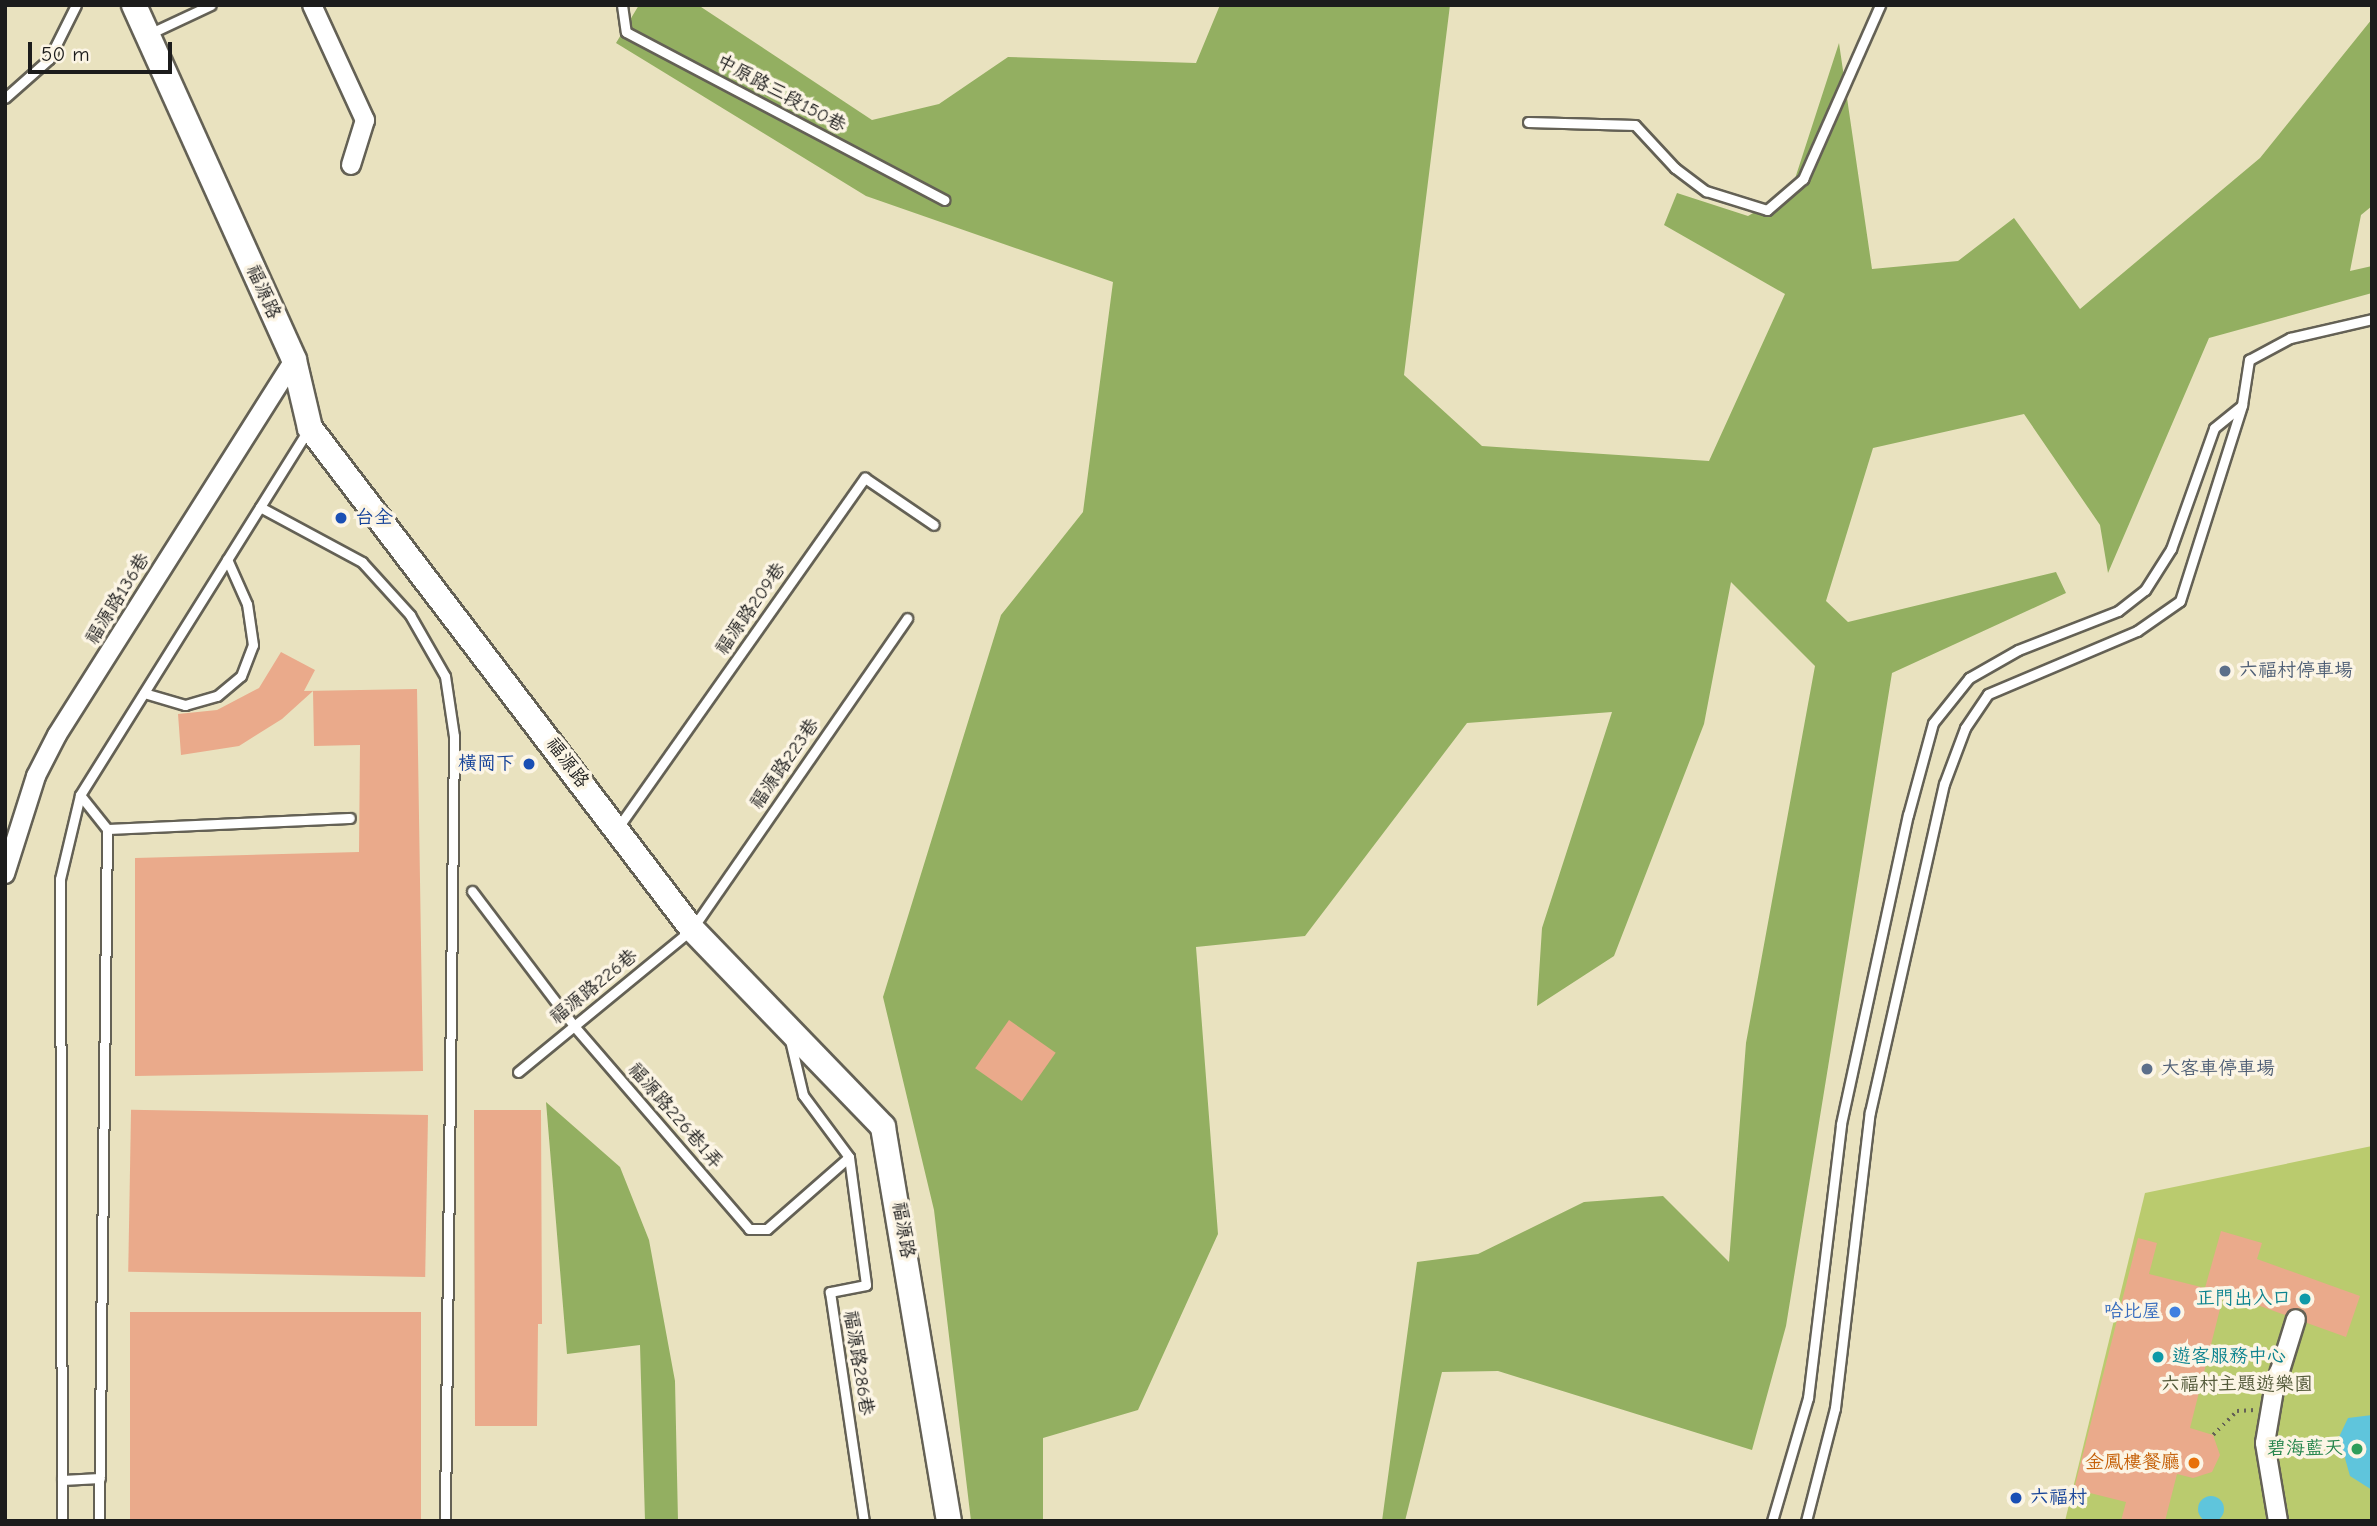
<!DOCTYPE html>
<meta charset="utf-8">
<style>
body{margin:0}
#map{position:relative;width:2377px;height:1526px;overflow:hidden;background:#e9e2bf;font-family:"Comic Neue","LXGW WenKai TC",sans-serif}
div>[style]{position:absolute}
.green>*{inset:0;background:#bacb6e}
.forest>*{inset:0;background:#93af61}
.water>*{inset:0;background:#5fc5dc}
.round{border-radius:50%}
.building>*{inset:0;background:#eaaa8b;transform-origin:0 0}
.path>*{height:3.5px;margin-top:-1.75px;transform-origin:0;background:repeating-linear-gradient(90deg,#646155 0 2px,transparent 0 7px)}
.roads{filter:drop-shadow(2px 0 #646155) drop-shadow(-2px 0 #646155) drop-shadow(0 2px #646155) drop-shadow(0 -2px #646155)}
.lane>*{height:9px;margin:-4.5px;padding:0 4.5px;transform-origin:4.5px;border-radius:4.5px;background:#fff}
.street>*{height:18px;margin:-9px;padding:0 9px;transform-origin:9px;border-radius:9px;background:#fff}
.secondary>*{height:24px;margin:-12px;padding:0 12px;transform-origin:12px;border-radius:12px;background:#fff}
.dots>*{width:19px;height:19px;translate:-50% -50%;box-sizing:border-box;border:4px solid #fcf5e5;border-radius:50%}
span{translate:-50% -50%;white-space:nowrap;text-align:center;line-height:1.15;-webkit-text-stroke:7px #fcf5e5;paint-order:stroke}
.street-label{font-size:19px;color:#1c1c1c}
.transit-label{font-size:19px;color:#164399}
.left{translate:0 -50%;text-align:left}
.right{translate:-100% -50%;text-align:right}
.service-label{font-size:19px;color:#4e5e75}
.culture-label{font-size:19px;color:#0d838f}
.shop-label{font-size:19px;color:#366cbe}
.park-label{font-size:19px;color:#535939}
.leisure-label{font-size:19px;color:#27864d}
.food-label{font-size:19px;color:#c56008}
.frame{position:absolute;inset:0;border:7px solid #1c1c1c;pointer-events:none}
.scale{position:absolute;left:28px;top:42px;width:144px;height:32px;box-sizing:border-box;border:4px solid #1c1c1c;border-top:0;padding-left:9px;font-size:21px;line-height:24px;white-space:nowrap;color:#1c1c1c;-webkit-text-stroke:5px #fcf5e5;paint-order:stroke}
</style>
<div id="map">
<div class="green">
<i style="clip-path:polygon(2372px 1146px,2372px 1521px,2065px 1521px,2145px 1193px)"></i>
</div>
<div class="forest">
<i style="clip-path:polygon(639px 5px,698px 5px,872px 120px,939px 104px,1008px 57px,1196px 63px,1220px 5px,1450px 5px,1404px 375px,1482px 446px,1709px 461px,1785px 294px,1664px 225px,1677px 193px,1748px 216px,1791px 191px,1839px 43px,1872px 269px,1958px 261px,2014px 218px,2080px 309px,2260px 158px,2372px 19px,2372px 206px,2361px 215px,2350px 271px,2372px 266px,2372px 293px,2209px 338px,2108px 573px,2100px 525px,2024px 414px,1873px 448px,1826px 601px,1848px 622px,2056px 572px,2066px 593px,1892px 673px,1786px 1326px,1752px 1450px,1498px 1371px,1442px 1372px,1405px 1521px,1382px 1521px,1417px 1262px,1478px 1254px,1584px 1202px,1663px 1196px,1729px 1262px,1746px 1043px,1815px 666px,1731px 582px,1704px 724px,1614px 956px,1537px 1006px,1542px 928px,1612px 712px,1467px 723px,1305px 936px,1196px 947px,1218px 1234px,1138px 1410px,1043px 1438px,1043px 1521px,971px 1521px,934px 1210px,883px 997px,1001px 615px,1083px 512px,1113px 282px,866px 196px,616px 43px)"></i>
<i style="clip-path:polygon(546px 1102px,620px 1167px,649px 1240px,675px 1381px,678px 1521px,645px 1521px,640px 1345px,567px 1354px)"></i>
</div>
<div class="water">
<i style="clip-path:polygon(2372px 1415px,2372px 1490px,2350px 1476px,2339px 1437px,2348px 1418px)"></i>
<i class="round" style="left:2198px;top:1496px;width:26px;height:26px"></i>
</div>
<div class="building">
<i style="clip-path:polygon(281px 652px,315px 670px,304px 691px,417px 689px,423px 1071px,135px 1076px,135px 858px,359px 852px,360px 745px,314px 746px,313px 691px,282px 719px,239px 746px,181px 755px,178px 714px,217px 710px,259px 688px)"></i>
<i style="left:1009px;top:1020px;width:57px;height:59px;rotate:35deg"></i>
<i style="clip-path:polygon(474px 1110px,541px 1110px,542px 1324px,538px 1324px,537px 1426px,475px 1426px)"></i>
<i style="left:428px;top:1115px;width:162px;height:297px;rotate:91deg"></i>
<i style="clip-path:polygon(2221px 1231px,2262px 1243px,2257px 1259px,2360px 1296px,2346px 1337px,2307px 1323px,2300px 1308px,2285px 1315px,2224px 1293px,2190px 1428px,2213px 1435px,2220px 1455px,2212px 1472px,2193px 1478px,2177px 1474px,2165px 1521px,2121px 1521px,2126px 1502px,2074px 1489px,2138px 1238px,2157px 1243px,2149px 1274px,2205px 1288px)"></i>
<i style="left:421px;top:1312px;width:209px;height:291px;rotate:90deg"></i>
</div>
<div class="path">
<i style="left:2213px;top:1435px;width:34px;rotate:-45deg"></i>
<i style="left:2237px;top:1411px;width:18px;rotate:-3deg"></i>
</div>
<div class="roads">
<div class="lane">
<i style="left:622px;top:5px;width:27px;rotate:82deg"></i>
<i style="left:626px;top:32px;width:360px;rotate:27.8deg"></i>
<i style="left:149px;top:34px;width:68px;rotate:-25.1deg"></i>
<i style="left:5px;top:98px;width:59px;rotate:-41.6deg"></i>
<i style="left:49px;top:59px;width:60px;rotate:-63.4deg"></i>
<i style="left:1528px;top:122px;width:107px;rotate:1.6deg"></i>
<i style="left:1635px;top:125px;width:59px;rotate:47.1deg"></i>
<i style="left:1675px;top:168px;width:39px;rotate:37deg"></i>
<i style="left:1706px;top:191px;width:64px;rotate:17.3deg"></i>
<i style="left:1767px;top:210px;width:48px;rotate:-40.7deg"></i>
<i style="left:1803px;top:179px;width:190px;rotate:-66.1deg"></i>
<i style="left:260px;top:507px;width:116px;rotate:28.3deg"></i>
<i style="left:362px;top:562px;width:72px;rotate:47.8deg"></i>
<i style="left:410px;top:615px;width:70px;rotate:60.2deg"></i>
<i style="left:445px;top:676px;width:61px;rotate:81.5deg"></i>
<i style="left:454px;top:736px;width:785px;rotate:90.66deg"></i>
<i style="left:144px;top:693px;width:43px;rotate:16.3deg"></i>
<i style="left:185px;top:705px;width:33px;rotate:-16deg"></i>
<i style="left:217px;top:696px;width:31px;rotate:-40deg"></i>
<i style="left:241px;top:676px;width:33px;rotate:-69deg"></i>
<i style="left:253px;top:645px;width:41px;rotate:-98.3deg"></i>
<i style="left:247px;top:604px;width:49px;rotate:-114deg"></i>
<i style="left:80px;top:795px;width:43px;rotate:51.5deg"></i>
<i style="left:617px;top:829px;width:430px;rotate:-54.8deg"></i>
<i style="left:865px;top:478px;width:83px;rotate:34.3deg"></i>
<i style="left:472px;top:891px;width:169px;rotate:52.9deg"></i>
<i style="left:574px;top:1026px;width:268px;rotate:49.2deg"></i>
<i style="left:749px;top:1229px;width:18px"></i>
<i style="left:767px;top:1229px;width:109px;rotate:-41.3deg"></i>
<i style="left:849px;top:1157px;width:77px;rotate:-126.6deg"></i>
<i style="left:803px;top:1095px;width:57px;rotate:-103.3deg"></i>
<i style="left:518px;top:1072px;width:225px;rotate:-39.4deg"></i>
<i style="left:692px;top:929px;width:378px;rotate:-55.3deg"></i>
<i style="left:849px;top:1157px;width:129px;rotate:82.4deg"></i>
<i style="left:866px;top:1285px;width:37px;rotate:169deg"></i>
<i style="left:830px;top:1292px;width:232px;rotate:81.6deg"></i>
<i style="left:62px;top:1480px;width:38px;rotate:-3deg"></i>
<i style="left:62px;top:1521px;width:642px;rotate:-90.18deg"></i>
<i style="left:60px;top:879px;width:86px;rotate:-76.6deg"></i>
<i style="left:80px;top:795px;width:432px;rotate:-58deg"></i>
<i style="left:99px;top:1521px;width:692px;rotate:-89.34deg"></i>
<i style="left:107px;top:829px;width:243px;rotate:-2.6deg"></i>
<i style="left:1772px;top:1521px;width:128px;rotate:-73.7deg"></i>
<i style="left:1808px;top:1398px;width:276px;rotate:-83.1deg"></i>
<i style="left:1841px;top:1124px;width:316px;rotate:-77.8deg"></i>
<i style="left:1908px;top:815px;width:95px;rotate:-74.8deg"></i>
<i style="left:1933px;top:723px;width:58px;rotate:-51.3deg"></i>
<i style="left:1969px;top:678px;width:56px;rotate:-29.7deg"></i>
<i style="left:2018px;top:650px;width:107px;rotate:-21.3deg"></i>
<i style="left:2118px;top:611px;width:34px;rotate:-38deg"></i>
<i style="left:2145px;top:590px;width:49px;rotate:-57.6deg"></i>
<i style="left:2171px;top:549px;width:128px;rotate:-70.4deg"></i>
<i style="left:2214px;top:428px;width:35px;rotate:-39deg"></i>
<i style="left:1806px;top:1521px;width:117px;rotate:-75.6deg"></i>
<i style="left:1835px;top:1408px;width:298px;rotate:-83.3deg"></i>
<i style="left:1870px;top:1112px;width:336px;rotate:-77.3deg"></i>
<i style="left:1944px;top:784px;width:60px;rotate:-69.4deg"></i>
<i style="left:1965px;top:728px;width:41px;rotate:-55.9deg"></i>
<i style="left:1988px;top:694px;width:162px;rotate:-22.9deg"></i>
<i style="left:2137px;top:631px;width:52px;rotate:-34.9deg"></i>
<i style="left:2180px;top:601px;width:206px;rotate:-72.4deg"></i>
<i style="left:2242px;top:405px;width:46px;rotate:-81.2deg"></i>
<i style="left:2249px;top:360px;width:47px;rotate:-28.2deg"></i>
<i style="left:2290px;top:338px;width:84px;rotate:-13deg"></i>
</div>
<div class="street">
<i style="left:312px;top:5px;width:127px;rotate:65.3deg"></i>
<i style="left:365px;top:120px;width:47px;rotate:107.3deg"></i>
<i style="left:5px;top:874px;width:103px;rotate:-72.4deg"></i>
<i style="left:36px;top:776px;width:46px;rotate:-62.9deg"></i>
<i style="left:57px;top:735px;width:444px;rotate:-57.7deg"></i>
<i style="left:2278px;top:1521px;width:79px;rotate:-99.5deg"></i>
<i style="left:2265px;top:1443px;width:54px;rotate:-80.4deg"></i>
<i style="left:2274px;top:1390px;width:74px;rotate:-72.8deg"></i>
</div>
<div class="secondary">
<i style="left:134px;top:5px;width:389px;rotate:65.7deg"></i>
<i style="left:294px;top:360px;width:70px;rotate:76.8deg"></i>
<i style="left:310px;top:428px;width:630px;rotate:52.68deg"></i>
<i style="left:692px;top:929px;width:275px;rotate:46deg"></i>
<i style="left:883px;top:1127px;width:399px;rotate:80.5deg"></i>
</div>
</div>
<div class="dots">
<i style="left:341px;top:518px;background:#1a4fb4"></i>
<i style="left:2225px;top:671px;background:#5c6f8a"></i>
<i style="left:529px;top:764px;background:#1a4fb4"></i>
<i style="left:2147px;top:1069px;background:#5c6f8a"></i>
<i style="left:2305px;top:1299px;background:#0f9aa8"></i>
<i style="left:2175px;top:1312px;background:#3f7fe0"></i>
<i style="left:2158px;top:1357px;background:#0f9aa8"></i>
<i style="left:2357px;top:1449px;background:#2e9e5b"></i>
<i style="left:2194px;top:1463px;background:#e8710a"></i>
<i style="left:2016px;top:1498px;background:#1a4fb4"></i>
</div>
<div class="street-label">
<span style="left:781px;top:94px;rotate:28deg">中原路三段150巷</span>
<span style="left:263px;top:292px;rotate:66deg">福源路</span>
<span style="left:118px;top:599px;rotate:-58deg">福源路136巷</span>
<span style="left:751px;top:609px;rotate:-55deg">福源路209巷</span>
<span style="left:567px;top:763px;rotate:53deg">福源路</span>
<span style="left:785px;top:764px;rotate:-55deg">福源路223巷</span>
<span style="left:594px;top:987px;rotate:-39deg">福源路226巷</span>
<span style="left:675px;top:1116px;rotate:49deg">福源路226巷1弄</span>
<span style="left:903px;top:1230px;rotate:81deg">福源路</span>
<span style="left:858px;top:1363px;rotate:81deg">福源路286巷</span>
</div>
<div class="transit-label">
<span class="left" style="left:355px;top:518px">台全</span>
<span class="right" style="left:515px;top:764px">橫岡下</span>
<span class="left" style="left:2030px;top:1498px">六福村</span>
</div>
<div class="service-label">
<span class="left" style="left:2239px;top:671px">六福村停車場</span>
<span class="left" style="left:2161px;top:1069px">大客車停車場</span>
</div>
<div class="culture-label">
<span class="right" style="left:2291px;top:1299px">正門出入口</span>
<span class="left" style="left:2172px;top:1357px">遊客服務中心</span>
</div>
<div class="shop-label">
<span class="right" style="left:2161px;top:1312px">哈比屋</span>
</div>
<div class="park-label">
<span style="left:2237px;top:1385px">六福村主題遊樂園</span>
</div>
<div class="leisure-label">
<span class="right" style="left:2343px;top:1449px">碧海藍天</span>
</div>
<div class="food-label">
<span class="right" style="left:2180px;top:1463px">金鳳樓餐廳</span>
</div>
<div class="frame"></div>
<div class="scale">50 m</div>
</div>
